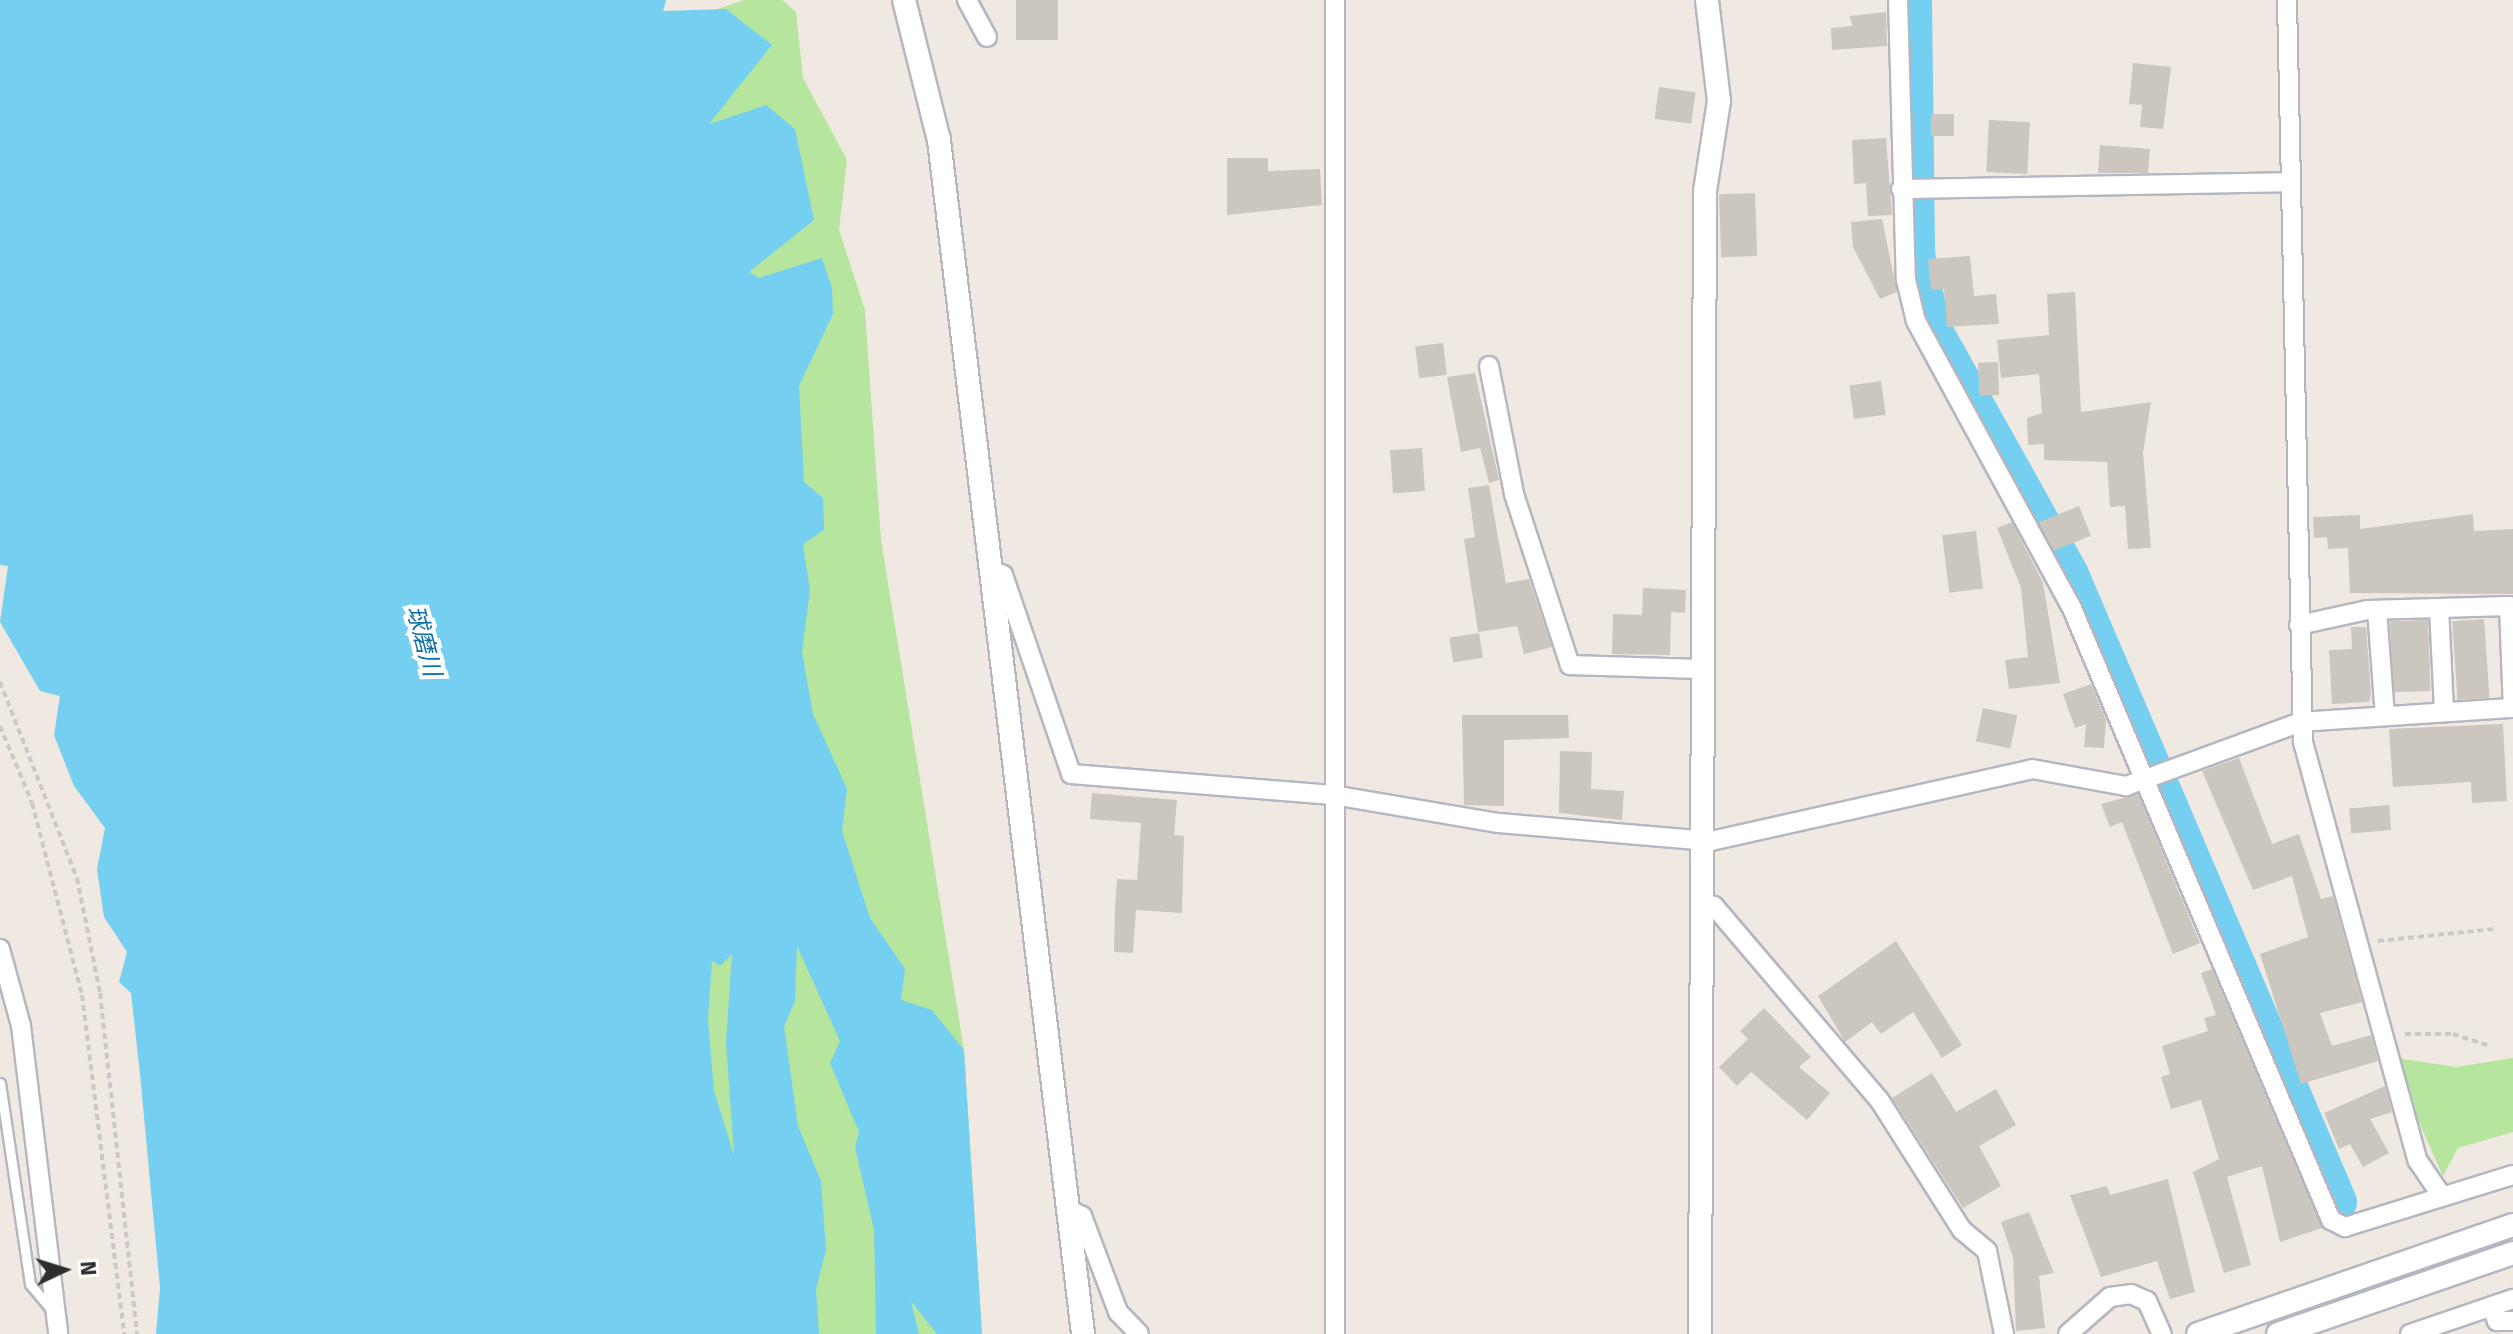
<!DOCTYPE html>
<meta charset="utf-8">
<style>
body{margin:0}
#map{position:relative;width:2513px;height:1334px;overflow:hidden;background:#efe9e1;font-family:"Fira Sans","Noto Sans JP",sans-serif}
div>[style]{position:absolute}
.green>*{inset:0;background:#b6e59e}
.water>*{inset:0;background:#75cff0}
.river>*{height:40px;margin:-20px;padding:0 20px;transform-origin:20px;border-radius:20px;background:#75cff0}
.building>*{inset:0;background:#cbc7bf;transform-origin:0 0}
.path>*{height:4px;margin-top:-2px;transform-origin:0;background:repeating-linear-gradient(90deg,#c9c9c9 0 6px,transparent 0 10px)}
.roads{filter:drop-shadow(2px 0 #b4b7c1) drop-shadow(-2px 0 #b4b7c1) drop-shadow(0 2px #b4b7c1) drop-shadow(0 -2px #b4b7c1)}
.service>*{height:9px;margin:-4.5px;padding:0 4.5px;transform-origin:4.5px;border-radius:4.5px;background:#fff}
.minor>*{height:18px;margin:-9px;padding:0 9px;transform-origin:9px;border-radius:9px;background:#fff}
.tertiary>*{height:22px;margin:-11px;padding:0 11px;transform-origin:11px;border-radius:11px;background:#fff}
span{translate:-50% -50%;white-space:nowrap;text-align:center;line-height:1.15;-webkit-text-stroke:8px #fff;paint-order:stroke}
.water-label{font-size:24px;color:#0d6fa3;font-style:italic}
.north{position:absolute;left:24px;top:1230px;width:80px;height:80px;-webkit-text-stroke:6px #fff;paint-order:stroke;rotate:86deg;font-size:22px;font-weight:700;line-height:32px;text-align:center;color:#2e2e2e}
.north::after{content:'';display:block;margin:auto;width:28px;height:36px;background:#2e2e2e;clip-path:polygon(50% 0,100% 100%,50% 72%,0 100%)}
</style>
<div id="map">
<div class="green">
<i style="clip-path:polygon(666px 0,663px 11px,703px 14px,744px 0,782px 0,796px 12px,803px 78px,847px 160px,839px 230px,865px 310px,881px 540px,964px 1050px,982px 1334px,585px 1334px,514px 323px)"></i>
<i style="clip-path:polygon(2390px 1057px,2456px 1067px,2513px 1058px,2513px 1132px,2458px 1148px,2443px 1176px)"></i>
</div>
<div class="water">
<i style="clip-path:polygon(evenodd,0 0,666px 0,663px 11px,726px 9px,772px 45px,709px 124px,766px 105px,795px 129px,814px 220px,749px 272px,759px 278px,822px 258px,832px 288px,833px 314px,799px 386px,804px 482px,823px 498px,824px 530px,803px 544px,810px 590px,802px 652px,813px 714px,847px 789px,842px 831px,870px 918px,905px 969px,901px 1000px,932px 1010px,964px 1050px,982px 1334px,937px 1334px,911px 1301px,919px 1334px,876px 1334px,874px 1230px,855px 1147px,859px 1132px,830px 1063px,840px 1041px,797px 946px,795px 1001px,784px 1027px,798px 1126px,821px 1181px,826px 1250px,816px 1289px,819px 1334px,156px 1334px,160px 1288px,140px 1074px,131px 993px,119px 982px,127px 952px,104px 917px,97px 869px,105px 828px,74px 786px,54px 735px,60px 696px,40px 691px,0 622px,8px 566px,0 565px,0 0,732px 954px,726px 1042px,734px 1155px,714px 1091px,708px 1020px,712px 961px,720px 966px,732px 954px)"></i>
</div>
<div class="river">
<i style="left:1912px;top:0;width:254px;rotate:89.3deg"></i>
<i style="left:1915px;top:254px;width:74px;rotate:78.2deg"></i>
<i style="left:1930px;top:326px;width:285px;rotate:60.8deg"></i>
<i style="left:2069px;top:575px;width:682px;rotate:66.86deg"></i>
</div>
<div class="building">
<i style="left:1016px;top:0;width:42px;height:40px"></i>
<i style="clip-path:polygon(1886px 12px,1887px 46px,1832px 50px,1831px 28px,1853px 26px,1849px 16px)"></i>
<i style="clip-path:polygon(2133px 63px,2171px 67px,2163px 129px,2140px 127px,2142px 105px,2129px 104px)"></i>
<i style="left:1659px;top:87px;width:37px;height:32px;rotate:8deg"></i>
<i style="left:1931px;top:114px;width:23px;height:22px"></i>
<i style="left:1989px;top:120px;width:41px;height:52px;rotate:3deg"></i>
<i style="clip-path:polygon(1886px 138px,1892px 215px,1868px 216px,1866px 183px,1854px 184px,1852px 140px)"></i>
<i style="clip-path:polygon(2100px 145px,2150px 149px,2148px 173px,2098px 173px)"></i>
<i style="clip-path:polygon(1227px 158px,1268px 158px,1268px 171px,1320px 169px,1322px 205px,1227px 215px)"></i>
<i style="left:1755px;top:193px;width:63px;height:36px;rotate:88deg"></i>
<i style="clip-path:polygon(1882px 219px,1897px 292px,1880px 299px,1853px 247px,1851px 222px)"></i>
<i style="clip-path:polygon(1970px 256px,1974px 296px,1996px 294px,1999px 324px,1947px 327px,1944px 289px,1931px 290px,1928px 259px)"></i>
<i style="clip-path:polygon(2075px 292px,2081px 412px,2151px 402px,2143px 453px,2151px 548px,2128px 549px,2125px 506px,2110px 507px,2107px 462px,2044px 460px,2044px 444px,2028px 445px,2027px 418px,2042px 413px,2039px 374px,2001px 378px,1997px 340px,2049px 335px,2047px 294px)"></i>
<i style="left:1443px;top:343px;width:32px;height:28px;rotate:83deg"></i>
<i style="left:1998px;top:362px;width:33px;height:20px;rotate:88deg"></i>
<i style="clip-path:polygon(1475px 373px,1499px 480px,1489px 483px,1480px 448px,1461px 452px,1447px 377px)"></i>
<i style="left:1881px;top:381px;width:34px;height:32px;rotate:82deg"></i>
<i style="left:1422px;top:448px;width:43px;height:32px;rotate:86deg"></i>
<i style="clip-path:polygon(1489px 485px,1506px 583px,1529px 579px,1552px 647px,1524px 654px,1517px 626px,1478px 632px,1464px 539px,1475px 537px,1468px 488px)"></i>
<i style="left:2079px;top:506px;width:32px;height:43px;rotate:68deg"></i>
<i style="clip-path:polygon(2473px 514px,2474px 531px,2513px 529px,2513px 594px,2350px 593px,2348px 548px,2328px 549px,2327px 537px,2314px 538px,2313px 517px,2360px 515px,2360px 529px)"></i>
<i style="clip-path:polygon(2012px 522px,2043px 583px,2060px 683px,2009px 689px,2005px 660px,2028px 657px,2021px 588px,1997px 528px)"></i>
<i style="left:1976px;top:531px;width:58px;height:34px;rotate:83deg"></i>
<i style="clip-path:polygon(1643px 588px,1686px 590px,1685px 613px,1671px 612px,1670px 655px,1612px 654px,1613px 614px,1642px 615px)"></i>
<i style="left:2484px;top:619px;width:79px;height:32px;rotate:86deg"></i>
<i style="left:2428px;top:620px;width:71px;height:38px;rotate:88deg"></i>
<i style="clip-path:polygon(2351px 627px,2366px 627px,2371px 694px,2369px 702px,2332px 704px,2329px 650px,2352px 649px)"></i>
<i style="left:1479px;top:633px;width:25px;height:30px;rotate:81deg"></i>
<i style="clip-path:polygon(2091px 684px,2106px 720px,2104px 748px,2084px 747px,2086px 724px,2075px 728px,2063px 694px)"></i>
<i style="left:1983px;top:708px;width:35px;height:34px;rotate:12deg"></i>
<i style="clip-path:polygon(1462px 715px,1568px 715px,1569px 738px,1504px 740px,1504px 806px,1464px 805px)"></i>
<i style="clip-path:polygon(2503px 724px,2507px 801px,2472px 803px,2471px 782px,2393px 787px,2389px 729px)"></i>
<i style="clip-path:polygon(1560px 751px,1592px 752px,1591px 789px,1624px 791px,1622px 820px,1559px 813px)"></i>
<i style="clip-path:polygon(2239px 758px,2272px 844px,2299px 834px,2321px 899px,2333px 896px,2362px 1002px,2320px 1013px,2332px 1046px,2371px 1035px,2378px 1061px,2301px 1084px,2260px 954px,2308px 937px,2292px 876px,2253px 890px,2202px 771px)"></i>
<i style="clip-path:polygon(1092px 793px,1177px 800px,1174px 835px,1184px 836px,1182px 913px,1136px 910px,1133px 953px,1114px 952px,1115px 908px,1117px 879px,1137px 880px,1141px 823px,1090px 819px)"></i>
<i style="clip-path:polygon(2138px 794px,2200px 943px,2173px 954px,2122px 822px,2110px 827px,2101px 804px)"></i>
<i style="left:2389px;top:805px;width:25px;height:40px;rotate:85deg"></i>
<i style="clip-path:polygon(1896px 941px,1962px 1045px,1942px 1058px,1913px 1012px,1881px 1034px,1872px 1022px,1845px 1042px,1818px 996px)"></i>
<i style="clip-path:polygon(2212px 969px,2322px 1228px,2280px 1242px,2262px 1166px,2227px 1177px,2251px 1265px,2224px 1273px,2193px 1172px,2219px 1159px,2201px 1100px,2171px 1109px,2161px 1077px,2170px 1074px,2162px 1046px,2208px 1031px,2204px 1018px,2216px 1015px,2201px 973px)"></i>
<i style="clip-path:polygon(1764px 1008px,1811px 1057px,1799px 1067px,1830px 1093px,1807px 1120px,1751px 1072px,1737px 1086px,1719px 1067px,1748px 1039px,1740px 1031px)"></i>
<i style="clip-path:polygon(1932px 1073px,1956px 1112px,1996px 1089px,2016px 1125px,1979px 1146px,2001px 1186px,1963px 1208px,1892px 1098px)"></i>
<i style="clip-path:polygon(2385px 1086px,2392px 1112px,2370px 1119px,2389px 1153px,2363px 1167px,2350px 1144px,2339px 1149px,2324px 1113px)"></i>
<i style="clip-path:polygon(2168px 1179px,2195px 1292px,2170px 1299px,2157px 1261px,2101px 1277px,2070px 1195px,2107px 1186px,2110px 1195px)"></i>
<i style="clip-path:polygon(2029px 1212px,2054px 1273px,2039px 1276px,2045px 1328px,2016px 1331px,2013px 1257px,2001px 1222px)"></i>
</div>
<div class="path">
<i style="left:0;top:682px;width:211px;rotate:68.6deg"></i>
<i style="left:77px;top:878px;width:117px;rotate:78.7deg"></i>
<i style="left:100px;top:993px;width:343px;rotate:83.8deg"></i>
<i style="left:0;top:726px;width:83px;rotate:67.4deg"></i>
<i style="left:32px;top:803px;width:198px;rotate:75.4deg"></i>
<i style="left:82px;top:995px;width:342px;rotate:82.9deg"></i>
<i style="left:2378px;top:941px;width:118px;rotate:-5.9deg"></i>
<i style="left:2405px;top:1034px;width:48px"></i>
<i style="left:2453px;top:1034px;width:38px;rotate:18deg"></i>
</div>
<div class="roads">
<div class="service">
<i style="left:0;top:1083px;width:203px;rotate:81.5deg"></i>
<i style="left:30px;top:1284px;width:33px;rotate:50deg"></i>
</div>
<div class="minor">
<i style="left:967px;top:0;width:42px;rotate:61.6deg"></i>
<i style="left:1335px;top:0;width:1334px;rotate:90deg"></i>
<i style="left:1898px;top:0;width:280px;rotate:88.4deg"></i>
<i style="left:1906px;top:280px;width:42px;rotate:76.3deg"></i>
<i style="left:1916px;top:321px;width:324px;rotate:61.5deg"></i>
<i style="left:2071px;top:606px;width:667px;rotate:67.05deg"></i>
<i style="left:2331px;top:1220px;width:16px;rotate:27deg"></i>
<i style="left:2345px;top:1227px;width:176px;rotate:-17.2deg"></i>
<i style="left:2287px;top:0;width:742px;rotate:88.76deg"></i>
<i style="left:2303px;top:742px;width:434px;rotate:74.7deg"></i>
<i style="left:2418px;top:1161px;width:41px;rotate:55.9deg"></i>
<i style="left:1901px;top:189px;width:389px;rotate:-1deg"></i>
<i style="left:1489px;top:366px;width:130px;rotate:78.9deg"></i>
<i style="left:1514px;top:494px;width:180px;rotate:71.9deg"></i>
<i style="left:1570px;top:665px;width:130px;rotate:1.8deg"></i>
<i style="left:990px;top:570px;width:14px;rotate:21deg"></i>
<i style="left:1003px;top:575px;width:210px;rotate:71.1deg"></i>
<i style="left:1071px;top:774px;width:263px;rotate:4.6deg"></i>
<i style="left:1333px;top:795px;width:168px;rotate:9.6deg"></i>
<i style="left:1499px;top:823px;width:213px;rotate:4.9deg"></i>
<i style="left:1711px;top:841px;width:329px;rotate:-12.6deg"></i>
<i style="left:2032px;top:769px;width:96px;rotate:10.3deg"></i>
<i style="left:2126px;top:786px;width:186px;rotate:-20.1deg"></i>
<i style="left:2301px;top:722px;width:212px;rotate:-3.8deg"></i>
<i style="left:2439px;top:608px;width:103px;rotate:87.2deg"></i>
<i style="left:2377px;top:610px;width:106px;rotate:85.7deg"></i>
<i style="left:2299px;top:625px;width:70px;rotate:-12.4deg"></i>
<i style="left:2367px;top:610px;width:142px;rotate:-1.6deg"></i>
<i style="left:2509px;top:606px;width:102px;rotate:87.8deg"></i>
<i style="left:1700px;top:903px;width:14px;rotate:12deg"></i>
<i style="left:1714px;top:906px;width:256px;rotate:49.6deg"></i>
<i style="left:1880px;top:1101px;width:153px;rotate:57.6deg"></i>
<i style="left:1962px;top:1230px;width:33px;rotate:40deg"></i>
<i style="left:1987px;top:1251px;width:85px;rotate:78.4deg"></i>
<i style="left:0;top:949px;width:80px;rotate:74.7deg"></i>
<i style="left:21px;top:1026px;width:310px;rotate:83.1deg"></i>
<i style="left:1068px;top:1209px;width:16px;rotate:27deg"></i>
<i style="left:1082px;top:1216px;width:103px;rotate:69.4deg"></i>
<i style="left:1118px;top:1312px;width:30px;rotate:46deg"></i>
<i style="left:2492px;top:1306px;width:16px;rotate:72deg"></i>
<i style="left:2497px;top:1321px;width:16px"></i>
<i style="left:2068px;top:1334px;width:56px;rotate:-41.4deg"></i>
<i style="left:2110px;top:1297px;width:21px;rotate:-8deg"></i>
<i style="left:2131px;top:1294px;width:17px;rotate:24deg"></i>
<i style="left:2147px;top:1301px;width:36px;rotate:66deg"></i>
<i style="left:2410px;top:1334px;width:109px;rotate:-18.8deg"></i>
</div>
<div class="tertiary">
<i style="left:904px;top:0;width:144px;rotate:76deg"></i>
<i style="left:939px;top:140px;width:1203px;rotate:83.12deg"></i>
<i style="left:1700px;top:1334px;width:1143px;rotate:-89.75deg"></i>
<i style="left:1705px;top:191px;width:91px;rotate:-81.2deg"></i>
<i style="left:1719px;top:101px;width:102px;rotate:-96.8deg"></i>
<i style="left:2198px;top:1334px;width:333px;rotate:-19.1deg"></i>
<i style="left:2278px;top:1334px;width:249px;rotate:-19deg"></i>
</div>
</div>
<div class="water-label">
<span style="left:423px;top:641px;rotate:75deg">球磨川</span>
</div>
<div class="north">N</div>
</div>
